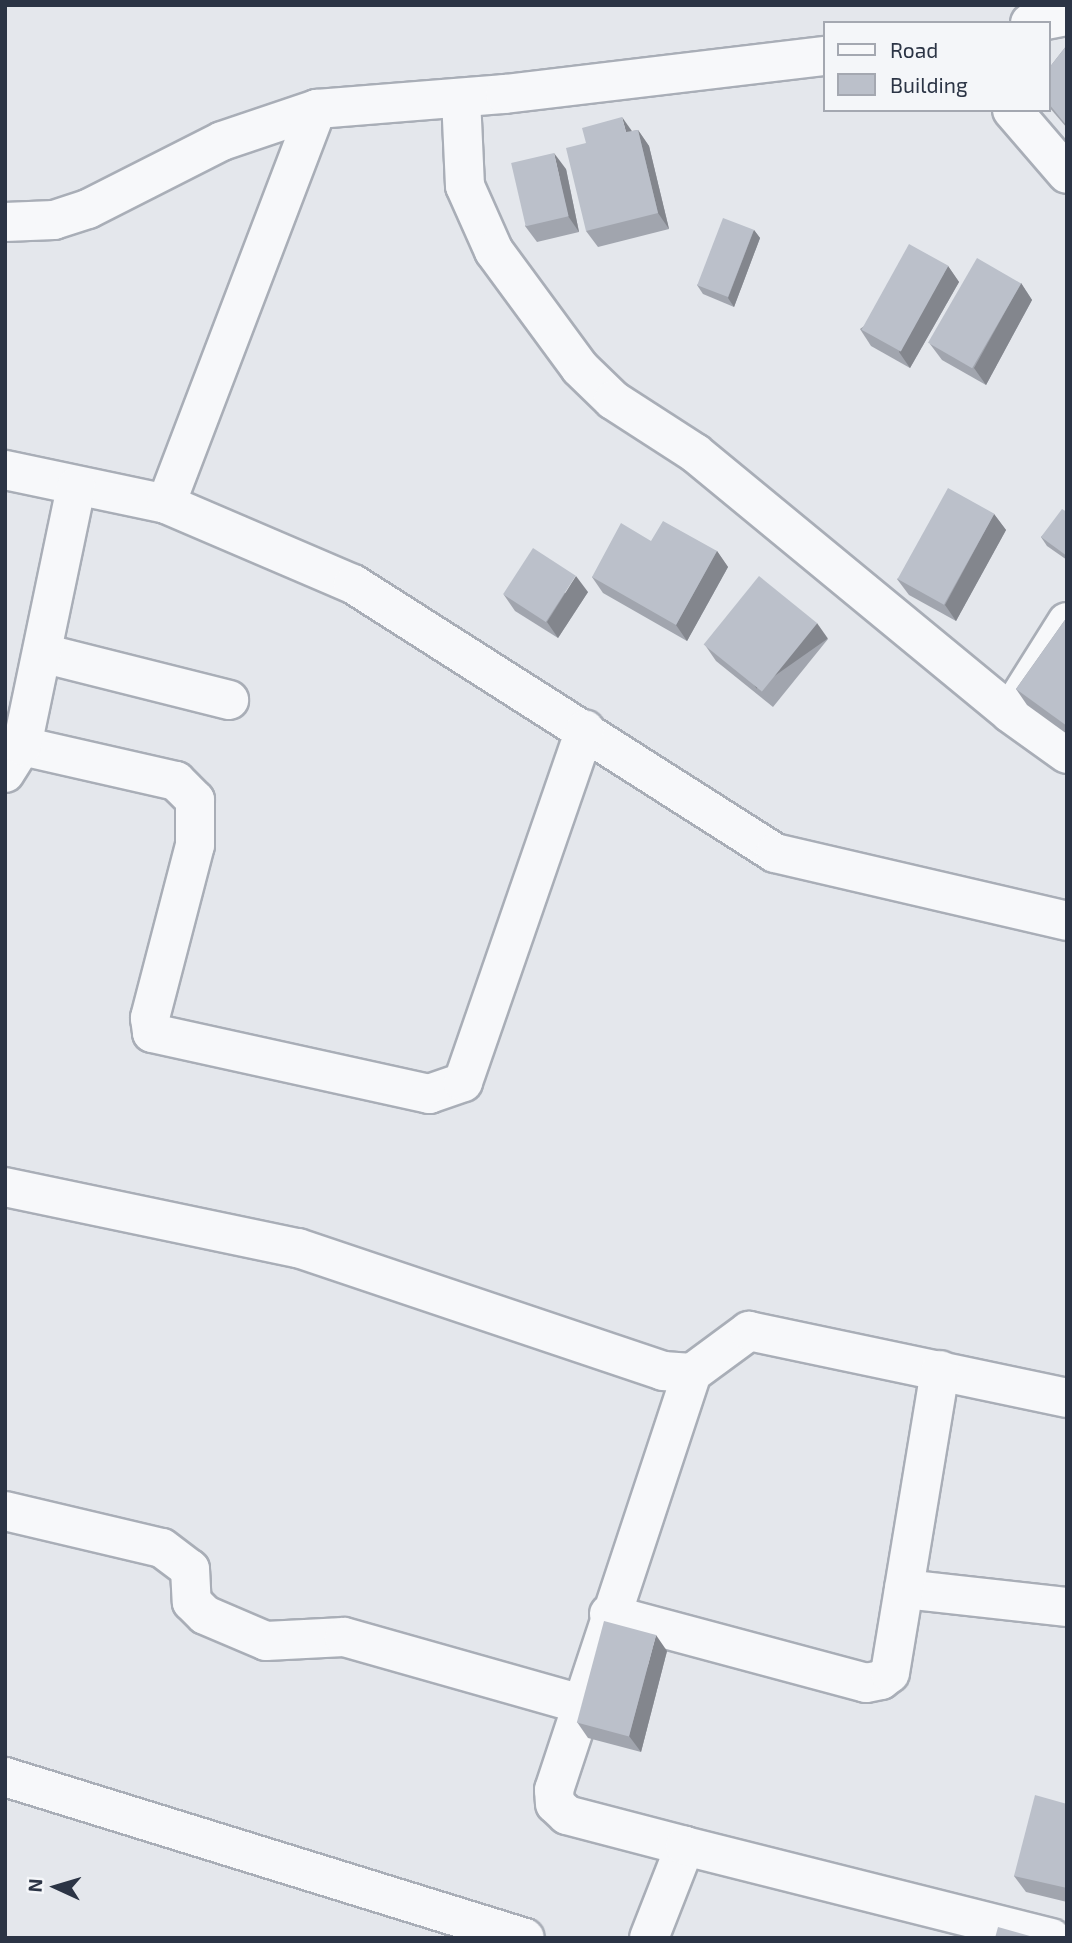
<!DOCTYPE html>
<style>
body{margin:0}
#map{position:relative;width:1072px;height:1943px;overflow:hidden;background:#e4e7ec;font-family:"Exo 2",sans-serif}
div>[style]{position:absolute}
.roads{filter:drop-shadow(2px 0 #a9aeb7) drop-shadow(-2px 0 #a9aeb7) drop-shadow(0 2px #a9aeb7) drop-shadow(0 -2px #a9aeb7)}
.minor>*{height:38px;margin:-19px;padding:0 19px;transform-origin:19px;border-radius:19px;background:#f7f8fa}
.wall>*{inset:0;background:#a1a5ae}
.shaded-wall>*{inset:0;background:#83868d;transform-origin:0 0}
.building>*{inset:0;background:#bbc0ca;transform-origin:0 0}
span{translate:-50% -50%;white-space:nowrap;text-align:center;line-height:1.15;-webkit-text-stroke:5px #f4f6f9;paint-order:stroke}
.frame{position:absolute;inset:0;border:7px solid #2b3445;pointer-events:none}
.legend{position:absolute;left:823px;top:21px;width:228px;height:91px;box-sizing:border-box;background:#f4f6f9;border:2px solid #a4a8b1;margin:0;padding:9px 12px;list-style:none;font-size:21px;color:#2b3445}
.legend li{display:flex;align-items:center;gap:14px;height:35px}
.legend b{width:35px;border:2px solid #a4a8b1}
.north{position:absolute;left:21px;top:1852px;width:70px;height:70px;-webkit-text-stroke:5px #f4f6f9;paint-order:stroke;rotate:274deg;font-size:19px;font-weight:700;line-height:28px;text-align:center;color:#2b3445}
.north::after{content:'';display:block;margin:auto;width:24px;height:32px;background:#2b3445;clip-path:polygon(50% 0,100% 100%,50% 72%,0 100%)}
</style>
<div id="map">
<div class="roads">
<div class="minor">
<i style="left:1030px;top:23px;width:38px;rotate:-11deg"></i>
<i style="left:461px;top:98px;width:88px;rotate:87.4deg"></i>
<i style="left:465px;top:186px;width:71px;rotate:66deg"></i>
<i style="left:494px;top:251px;width:145px;rotate:53.7deg"></i>
<i style="left:580px;top:368px;width:46px;rotate:44.1deg"></i>
<i style="left:613px;top:400px;width:98px;rotate:32.9deg"></i>
<i style="left:695px;top:453px;width:408px;rotate:39.5deg"></i>
<i style="left:1012px;top:110px;width:84px;rotate:49.3deg"></i>
<i style="left:5px;top:222px;width:49px;rotate:-2.3deg"></i>
<i style="left:54px;top:220px;width:36px;rotate:-18deg"></i>
<i style="left:88px;top:209px;width:150px;rotate:-26.9deg"></i>
<i style="left:222px;top:141px;width:100px;rotate:-18.6deg"></i>
<i style="left:317px;top:109px;width:189px;rotate:-4.6deg"></i>
<i style="left:505px;top:94px;width:322px;rotate:-6.8deg"></i>
<i style="left:5px;top:470px;width:165px;rotate:11.9deg"></i>
<i style="left:166px;top:504px;width:423px;rotate:-69.1deg"></i>
<i style="left:166px;top:504px;width:203px;rotate:23.2deg"></i>
<i style="left:353px;top:584px;width:500px;rotate:32.52deg"></i>
<i style="left:775px;top:853px;width:300px;rotate:13.1deg"></i>
<i style="left:1067px;top:622px;width:107px;rotate:122.1deg"></i>
<i style="left:1010px;top:713px;width:70px;rotate:35.7deg"></i>
<i style="left:42px;top:653px;width:193px;rotate:14.1deg"></i>
<i style="left:22px;top:746px;width:158px;rotate:12.8deg"></i>
<i style="left:176px;top:781px;width:27px;rotate:45deg"></i>
<i style="left:195px;top:800px;width:45px;rotate:90deg"></i>
<i style="left:195px;top:845px;width:179px;rotate:104.6deg"></i>
<i style="left:150px;top:1018px;width:15px;rotate:82deg"></i>
<i style="left:152px;top:1033px;width:284px;rotate:12.4deg"></i>
<i style="left:429px;top:1094px;width:36px;rotate:-19deg"></i>
<i style="left:463px;top:1082px;width:373px;rotate:-70.9deg"></i>
<i style="left:5px;top:773px;width:32px;rotate:-58deg"></i>
<i style="left:22px;top:746px;width:265px;rotate:-78.2deg"></i>
<i style="left:5px;top:1187px;width:299px;rotate:11.8deg"></i>
<i style="left:298px;top:1248px;width:385px;rotate:18.6deg"></i>
<i style="left:663px;top:1371px;width:29px;rotate:4deg"></i>
<i style="left:692px;top:1373px;width:71px;rotate:-36.4deg"></i>
<i style="left:749px;top:1331px;width:325px;rotate:11.9deg"></i>
<i style="left:5px;top:1511px;width:161px;rotate:13.3deg"></i>
<i style="left:162px;top:1548px;width:35px;rotate:37deg"></i>
<i style="left:190px;top:1569px;width:33px;rotate:87deg"></i>
<i style="left:192px;top:1602px;width:18px;rotate:45deg"></i>
<i style="left:205px;top:1615px;width:66px;rotate:23.1deg"></i>
<i style="left:266px;top:1641px;width:78px;rotate:-2.9deg"></i>
<i style="left:344px;top:1637px;width:245px;rotate:15.8deg"></i>
<i style="left:904px;top:1589px;width:164px;rotate:6.3deg"></i>
<i style="left:609px;top:1614px;width:266px;rotate:15deg"></i>
<i style="left:866px;top:1683px;width:15px;rotate:-11deg"></i>
<i style="left:881px;top:1680px;width:11px;rotate:-38deg"></i>
<i style="left:890px;top:1673px;width:307px;rotate:-80.6deg"></i>
<i style="left:5px;top:1777px;width:544px;rotate:17.2deg"></i>
<i style="left:685px;top:1846px;width:122px;rotate:-165.3deg"></i>
<i style="left:567px;top:1815px;width:16px;rotate:-137deg"></i>
<i style="left:555px;top:1804px;width:14px;rotate:-94deg"></i>
<i style="left:554px;top:1790px;width:439px;rotate:-71.7deg"></i>
<i style="left:649px;top:1938px;width:99px;rotate:-68.6deg"></i>
<i style="left:685px;top:1846px;width:378px;rotate:14.1deg"></i>
</div>
</div>
<div class="wall">
<i style="clip-path:polygon(1067px 45px,1067px 128px,1049px 107px,1049px 68px)"></i>
<i style="clip-path:polygon(638px 130px,649px 146px,669px 229px,598px 247px,586px 231px,632px 131px)"></i>
<i style="clip-path:polygon(566px 169px,579px 232px,537px 242px,525px 226px)"></i>
<i style="clip-path:polygon(754px 230px,760px 238px,734px 307px,703px 294px,697px 285px)"></i>
<i style="clip-path:polygon(948px 266px,959px 282px,910px 368px,871px 346px,860px 329px)"></i>
<i style="clip-path:polygon(1021px 283px,1032px 300px,986px 385px,942px 360px,930px 344px)"></i>
<i style="clip-path:polygon(1067px 512px,1067px 560px,1047px 546px,1041px 537px)"></i>
<i style="clip-path:polygon(994px 514px,1006px 530px,956px 621px,909px 595px,897px 579px)"></i>
<i style="clip-path:polygon(651px 541px,717px 551px,728px 567px,687px 641px,603px 593px,592px 577px)"></i>
<i style="clip-path:polygon(588px 592px,558px 638px,515px 611px,504px 595px)"></i>
<i style="clip-path:polygon(1067px 617px,1067px 734px,1027px 705px,1016px 689px)"></i>
<i style="clip-path:polygon(828px 639px,773px 707px,716px 661px,705px 645px)"></i>
<i style="clip-path:polygon(667px 1651px,641px 1752px,588px 1738px,577px 1722px)"></i>
<i style="clip-path:polygon(1067px 1804px,1067px 1902px,1026px 1892px,1014px 1876px)"></i>
</div>
<div class="shaded-wall">
<i style="clip-path:polygon(622px 117px,634px 134px,626px 132px)"></i>
<i style="clip-path:polygon(638px 130px,649px 146px,669px 229px,658px 213px)"></i>
<i style="clip-path:polygon(554px 153px,566px 169px,579px 232px,568px 216px)"></i>
<i style="clip-path:polygon(754px 230px,760px 238px,734px 307px,728px 298px)"></i>
<i style="clip-path:polygon(948px 266px,959px 282px,910px 368px,899px 352px)"></i>
<i style="clip-path:polygon(1021px 283px,1032px 300px,986px 385px,974px 368px)"></i>
<i style="clip-path:polygon(994px 514px,1006px 530px,956px 621px,945px 605px)"></i>
<i style="clip-path:polygon(717px 551px,728px 567px,687px 641px,676px 625px)"></i>
<i style="clip-path:polygon(576px 576px,588px 592px,558px 638px,547px 622px)"></i>
<i style="left:817px;top:623px;width:19px;height:87px;rotate:55deg"></i>
<i style="clip-path:polygon(656px 1635px,667px 1651px,641px 1752px,629px 1736px)"></i>
</div>
<div class="building">
<i style="clip-path:polygon(1067px 45px,1067px 126px,1049px 104px,1049px 68px)"></i>
<i style="clip-path:polygon(622px 117px,626px 132px,638px 130px,658px 213px,586px 231px,566px 148px,586px 143px,582px 128px)"></i>
<i style="left:554px;top:153px;width:65px;height:44px;rotate:77deg"></i>
<i style="left:723px;top:218px;width:33px;height:72px;rotate:21deg"></i>
<i style="left:909px;top:244px;width:45px;height:98px;rotate:29deg"></i>
<i style="left:977px;top:258px;width:51px;height:98px;rotate:30deg"></i>
<i style="left:948px;top:488px;width:53px;height:104px;rotate:29deg"></i>
<i style="clip-path:polygon(1062px 509px,1067px 512px,1067px 556px,1041px 537px)"></i>
<i style="clip-path:polygon(663px 521px,717px 551px,676px 625px,592px 577px,621px 523px,651px 541px)"></i>
<i style="left:533px;top:548px;width:51px;height:55px;rotate:33deg"></i>
<i style="left:759px;top:576px;width:75px;height:88px;rotate:39deg"></i>
<i style="clip-path:polygon(1067px 617px,1067px 726px,1016px 689px)"></i>
<i style="left:604px;top:1621px;width:54px;height:105px;rotate:15deg"></i>
<i style="clip-path:polygon(1035px 1795px,1067px 1804px,1067px 1888px,1014px 1876px)"></i>
<i style="clip-path:polygon(998px 1927px,1037px 1938px,995px 1938px)"></i>
</div>
<div class="frame"></div>
<ul class="legend">
<li><b style="height:9px;background:#f7f8fa"></b>Road</li>
<li><b style="height:19px;background:#bbc0ca"></b>Building</li>
</ul>
<div class="north">N</div>
</div>
